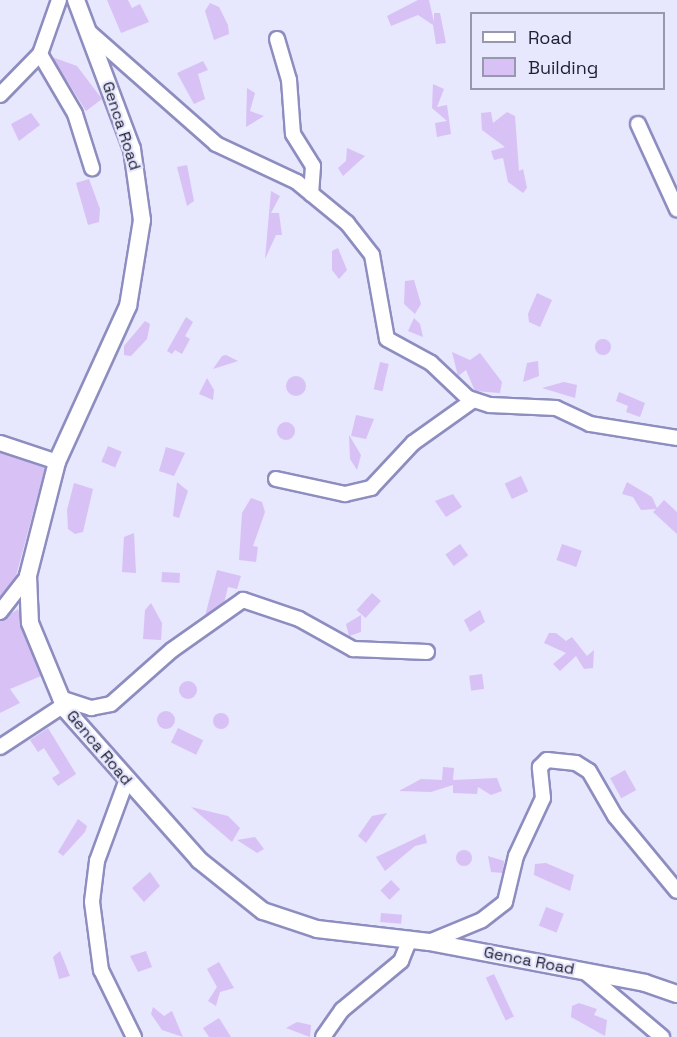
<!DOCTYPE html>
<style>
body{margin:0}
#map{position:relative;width:677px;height:1037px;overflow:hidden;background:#e7e7fd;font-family:"Space Grotesk",sans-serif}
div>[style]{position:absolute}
.building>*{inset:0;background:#d8c1f5;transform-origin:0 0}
.round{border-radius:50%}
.roads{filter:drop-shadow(2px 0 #8e8dc0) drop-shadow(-2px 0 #8e8dc0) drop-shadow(0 2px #8e8dc0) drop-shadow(0 -2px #8e8dc0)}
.minor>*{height:14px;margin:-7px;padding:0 7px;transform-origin:7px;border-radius:7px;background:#fff}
.tertiary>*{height:16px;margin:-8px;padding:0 8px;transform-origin:8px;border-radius:8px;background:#fff}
span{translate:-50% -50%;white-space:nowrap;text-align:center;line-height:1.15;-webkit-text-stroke:4.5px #e7e7fd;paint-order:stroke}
.street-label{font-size:16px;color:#202034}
.legend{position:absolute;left:470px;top:12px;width:195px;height:78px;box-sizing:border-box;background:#e7e7fd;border:2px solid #9797ad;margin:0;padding:8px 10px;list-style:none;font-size:18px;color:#202034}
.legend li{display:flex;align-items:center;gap:12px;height:30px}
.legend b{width:30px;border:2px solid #9797ad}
</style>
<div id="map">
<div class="building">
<i style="clip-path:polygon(107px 0,128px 0,132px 8px,140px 4px,149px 22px,121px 33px)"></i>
<i style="clip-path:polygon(418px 0,429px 0,434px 22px,434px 13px,440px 13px,446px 43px,436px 44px,433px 25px,418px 15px,391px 26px,387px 16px)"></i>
<i style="clip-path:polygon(210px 3px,219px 7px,228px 25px,229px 34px,214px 40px,205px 11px)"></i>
<i style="clip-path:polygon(52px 57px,77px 66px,102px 99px,86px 111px)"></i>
<i style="clip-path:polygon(203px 61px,208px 70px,198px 74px,205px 99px,194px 104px,177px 73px)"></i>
<i style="clip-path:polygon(433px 84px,444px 89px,437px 107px,447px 105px,451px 134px,437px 137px,435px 123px,447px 121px,432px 108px)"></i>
<i style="clip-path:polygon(247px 88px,255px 93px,250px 111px,264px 116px,246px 127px)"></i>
<i style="clip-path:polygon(491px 112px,493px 123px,507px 112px,515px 116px,519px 171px,523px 169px,527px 188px,523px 193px,508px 182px,503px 158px,494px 160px,491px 151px,505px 147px,482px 130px,481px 113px)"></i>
<i style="clip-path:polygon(31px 113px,40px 125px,19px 141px,11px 124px)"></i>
<i style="clip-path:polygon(347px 148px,365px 156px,343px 176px,338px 168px,346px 161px)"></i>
<i style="clip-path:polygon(187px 165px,194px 201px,187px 206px,177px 167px)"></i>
<i style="clip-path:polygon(89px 179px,100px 209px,99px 222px,88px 225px,76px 183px)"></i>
<i style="clip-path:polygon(271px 191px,280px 196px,271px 213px,279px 213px,282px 235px,276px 235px,265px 259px)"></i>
<i style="clip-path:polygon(338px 248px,347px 270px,339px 279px,332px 270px,332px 251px)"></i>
<i style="clip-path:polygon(414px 280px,421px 304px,415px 314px,404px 304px,405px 281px)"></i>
<i style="clip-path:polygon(537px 293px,552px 300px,540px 327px,529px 322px,528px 314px)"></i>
<i style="clip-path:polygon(186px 317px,193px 322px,185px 336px,190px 339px,182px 354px,175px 350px,172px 354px,167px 351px)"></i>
<i style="clip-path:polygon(414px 318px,420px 324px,423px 337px,408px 331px)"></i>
<i style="clip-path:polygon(145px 321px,150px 324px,147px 339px,131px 356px,124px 355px,124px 346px)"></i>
<i class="round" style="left:595px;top:339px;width:16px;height:16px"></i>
<i style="clip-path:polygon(452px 352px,470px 360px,480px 353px,502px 382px,500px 393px,475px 391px,466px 370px,458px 376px)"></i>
<i style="clip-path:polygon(222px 356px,226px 355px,238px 361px,213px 369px)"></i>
<i style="clip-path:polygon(538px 361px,539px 376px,523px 382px,527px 363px)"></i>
<i style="left:380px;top:362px;width:9px;height:28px;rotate:13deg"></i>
<i class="round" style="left:286px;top:376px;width:20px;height:20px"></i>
<i style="clip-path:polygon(207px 378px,214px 390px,213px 400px,199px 394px)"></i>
<i style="clip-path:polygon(564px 382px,577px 385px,575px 398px,542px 388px)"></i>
<i style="clip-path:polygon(619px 392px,645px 403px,640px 417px,626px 412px,628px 406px,616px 401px)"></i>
<i style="clip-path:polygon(356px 415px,374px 419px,366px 439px,351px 436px)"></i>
<i class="round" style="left:277px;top:422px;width:18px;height:18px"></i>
<i style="clip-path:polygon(349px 435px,361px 455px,357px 470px,350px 459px)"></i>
<i style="left:108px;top:446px;width:15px;height:17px;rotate:23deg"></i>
<i style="clip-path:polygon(166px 447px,185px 453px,174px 476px,159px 471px)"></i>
<i style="clip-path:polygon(0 452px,45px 468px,16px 576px,0 597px)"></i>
<i style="left:521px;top:476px;width:17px;height:18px;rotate:65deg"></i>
<i style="clip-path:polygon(177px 482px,188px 491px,179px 518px,173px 516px)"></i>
<i style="clip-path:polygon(627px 482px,652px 497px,657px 508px,664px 500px,677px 512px,677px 534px,653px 512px,656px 509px,641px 510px,633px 497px,622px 494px)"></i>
<i style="clip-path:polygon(74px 483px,93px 489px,83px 532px,75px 534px,68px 529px,67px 510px)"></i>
<i style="clip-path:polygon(453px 494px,462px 507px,446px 517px,435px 501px)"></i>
<i style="clip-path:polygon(251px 498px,262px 502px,265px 512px,253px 546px,258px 547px,256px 562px,239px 560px,242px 513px)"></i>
<i style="clip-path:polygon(134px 533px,136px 573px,122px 572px,124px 537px)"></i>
<i style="left:460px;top:544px;width:14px;height:18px;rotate:54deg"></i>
<i style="left:562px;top:544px;width:21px;height:17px;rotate:19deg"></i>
<i style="clip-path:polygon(217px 570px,241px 576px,237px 589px,228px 587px,224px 603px,205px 616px)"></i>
<i style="left:162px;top:572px;width:18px;height:10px;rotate:3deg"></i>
<i style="left:372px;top:593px;width:12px;height:23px;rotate:42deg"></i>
<i style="clip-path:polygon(151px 603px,162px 623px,161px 640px,143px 639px,145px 610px)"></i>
<i style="clip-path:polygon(18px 609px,41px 676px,10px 689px,20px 703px,0 713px,0 621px)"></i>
<i style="clip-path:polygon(480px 610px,485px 622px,470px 632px,464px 620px)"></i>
<i style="clip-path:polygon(361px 615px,361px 632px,349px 636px,346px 624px)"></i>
<i style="clip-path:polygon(556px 633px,566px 641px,572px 637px,587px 656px,594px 650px,593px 668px,584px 669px,576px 656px,560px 671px,553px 664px,566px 653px,544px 643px,549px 633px)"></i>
<i style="left:482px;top:674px;width:15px;height:13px;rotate:82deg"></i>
<i class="round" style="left:179px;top:681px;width:18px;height:18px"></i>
<i class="round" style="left:157px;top:711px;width:18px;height:18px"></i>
<i class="round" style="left:213px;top:713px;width:16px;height:16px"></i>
<i style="clip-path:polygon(48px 728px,76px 774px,58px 786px,52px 778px,60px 773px,44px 748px,38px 752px,30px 740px)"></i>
<i style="left:178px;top:728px;width:28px;height:16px;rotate:26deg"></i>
<i style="clip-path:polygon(443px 767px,454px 768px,453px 780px,497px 778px,502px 791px,491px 795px,478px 787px,477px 794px,453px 793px,453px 785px,431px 792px,399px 791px,421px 779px,442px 780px)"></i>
<i style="left:625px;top:770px;width:23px;height:17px;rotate:61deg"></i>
<i style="clip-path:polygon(191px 807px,228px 816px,240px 828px,232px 842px)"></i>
<i style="clip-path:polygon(387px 813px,366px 843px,358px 836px,372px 816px)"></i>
<i style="clip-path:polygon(78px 819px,87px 826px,85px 832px,63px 856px,58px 852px)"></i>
<i style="clip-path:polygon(425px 834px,427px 843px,415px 846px,385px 871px,376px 857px)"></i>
<i style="clip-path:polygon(255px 837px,264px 849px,257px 853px,237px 840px)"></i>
<i class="round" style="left:456px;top:850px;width:16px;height:16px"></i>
<i style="clip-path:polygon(488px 856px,504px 861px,503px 873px,491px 872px)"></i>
<i style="clip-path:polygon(546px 863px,574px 875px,570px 891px,534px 875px,535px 864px)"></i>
<i style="clip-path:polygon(150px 872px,160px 886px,144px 902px,132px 888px)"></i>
<i style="left:391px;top:880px;width:13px;height:15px;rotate:45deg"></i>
<i style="left:546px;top:907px;width:19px;height:20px;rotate:21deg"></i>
<i style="left:381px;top:913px;width:21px;height:9px;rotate:5deg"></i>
<i style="clip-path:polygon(60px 951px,70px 976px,59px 979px,53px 957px)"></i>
<i style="clip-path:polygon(146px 951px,152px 967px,138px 972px,130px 956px)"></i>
<i style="clip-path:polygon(219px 962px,234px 988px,220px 992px,216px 1006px,208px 1001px,217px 987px,207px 969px)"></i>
<i style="left:494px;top:974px;width:47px;height:9px;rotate:65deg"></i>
<i style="clip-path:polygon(579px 1003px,597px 1009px,594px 1015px,607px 1020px,605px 1036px,571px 1017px,572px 1006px)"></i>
<i style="clip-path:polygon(153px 1007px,164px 1016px,172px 1011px,183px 1037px,162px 1030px,151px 1014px)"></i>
<i style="clip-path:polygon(219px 1018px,231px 1037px,209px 1037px,203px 1028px)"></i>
<i style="clip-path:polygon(297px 1022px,311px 1025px,310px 1037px,286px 1028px)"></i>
</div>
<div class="roads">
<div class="minor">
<i style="left:88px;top:31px;width:171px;rotate:41.4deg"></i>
<i style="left:216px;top:144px;width:89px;rotate:25.1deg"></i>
<i style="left:297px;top:182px;width:65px;rotate:39.4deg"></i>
<i style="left:347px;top:223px;width:41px;rotate:52deg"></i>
<i style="left:372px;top:255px;width:85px;rotate:79.9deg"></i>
<i style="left:387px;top:339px;width:50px;rotate:28.6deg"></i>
<i style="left:431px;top:363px;width:51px;rotate:43.4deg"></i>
<i style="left:468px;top:398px;width:23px;rotate:18deg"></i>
<i style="left:490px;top:405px;width:66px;rotate:2.6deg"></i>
<i style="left:556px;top:408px;width:38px;rotate:25deg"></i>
<i style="left:590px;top:424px;width:88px;rotate:9.1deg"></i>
<i style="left:277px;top:39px;width:43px;rotate:73.7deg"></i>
<i style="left:289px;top:80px;width:54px;rotate:85.8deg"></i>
<i style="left:293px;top:134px;width:38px;rotate:58deg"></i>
<i style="left:313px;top:166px;width:28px;rotate:94deg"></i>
<i style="left:40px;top:54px;width:69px;rotate:59.7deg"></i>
<i style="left:75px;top:114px;width:57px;rotate:72.5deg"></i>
<i style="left:0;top:95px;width:57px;rotate:-45.7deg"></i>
<i style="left:40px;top:54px;width:57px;rotate:-70.6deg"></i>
<i style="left:638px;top:124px;width:94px;rotate:65.4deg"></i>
<i style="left:0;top:443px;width:60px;rotate:18.4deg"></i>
<i style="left:276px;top:479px;width:71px;rotate:12.3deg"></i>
<i style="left:345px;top:494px;width:27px;rotate:-13deg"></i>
<i style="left:371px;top:488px;width:62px;rotate:-47deg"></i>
<i style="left:413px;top:443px;width:72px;rotate:-35.4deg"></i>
<i style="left:0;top:612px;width:46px;rotate:-52.1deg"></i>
<i style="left:60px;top:698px;width:33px;rotate:18deg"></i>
<i style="left:91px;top:708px;width:20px;rotate:-11deg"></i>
<i style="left:111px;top:704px;width:81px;rotate:-41.5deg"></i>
<i style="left:172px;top:650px;width:87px;rotate:-35.2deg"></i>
<i style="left:243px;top:600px;width:59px;rotate:18.7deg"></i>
<i style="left:299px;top:619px;width:62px;rotate:29.1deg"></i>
<i style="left:353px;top:649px;width:74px;rotate:2.3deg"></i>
<i style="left:0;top:747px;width:77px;rotate:-33.3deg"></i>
<i style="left:126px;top:782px;width:84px;rotate:110.2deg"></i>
<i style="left:97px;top:861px;width:41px;rotate:97deg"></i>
<i style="left:92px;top:902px;width:69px;rotate:82.5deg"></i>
<i style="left:101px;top:970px;width:75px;rotate:63.8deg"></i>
<i style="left:429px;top:942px;width:57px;rotate:-22.5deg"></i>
<i style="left:482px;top:920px;width:29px;rotate:-38deg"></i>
<i style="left:505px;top:902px;width:47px;rotate:-76.6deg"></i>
<i style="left:516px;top:856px;width:64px;rotate:-65deg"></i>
<i style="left:543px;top:798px;width:31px;rotate:-96deg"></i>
<i style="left:540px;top:767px;width:10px;rotate:-45deg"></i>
<i style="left:547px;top:760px;width:29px;rotate:6deg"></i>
<i style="left:576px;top:763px;width:15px;rotate:32deg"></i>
<i style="left:589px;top:771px;width:52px;rotate:60deg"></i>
<i style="left:615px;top:816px;width:97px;rotate:50.4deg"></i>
<i style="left:585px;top:972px;width:101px;rotate:40.2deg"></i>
<i style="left:323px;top:1037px;width:33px;rotate:-55deg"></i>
<i style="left:342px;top:1010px;width:77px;rotate:-39.7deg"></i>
<i style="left:401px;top:961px;width:24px;rotate:-68deg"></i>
</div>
<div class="tertiary">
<i style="left:76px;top:0;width:159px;rotate:69.4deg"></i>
<i style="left:132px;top:149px;width:72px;rotate:82deg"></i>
<i style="left:142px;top:220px;width:87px;rotate:99.2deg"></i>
<i style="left:128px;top:306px;width:171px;rotate:114.5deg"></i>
<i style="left:57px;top:462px;width:118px;rotate:104.3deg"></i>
<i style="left:28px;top:576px;width:47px;rotate:87.6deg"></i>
<i style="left:30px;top:623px;width:94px;rotate:67.5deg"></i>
<i style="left:66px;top:710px;width:200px;rotate:48.4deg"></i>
<i style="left:199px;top:860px;width:82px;rotate:38.6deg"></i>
<i style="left:263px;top:911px;width:57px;rotate:18.4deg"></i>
<i style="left:317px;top:929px;width:113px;rotate:6.6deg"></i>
<i style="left:429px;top:942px;width:220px;rotate:10.7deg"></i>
<i style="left:645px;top:983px;width:34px;rotate:19deg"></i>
</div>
</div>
<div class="street-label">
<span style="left:121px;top:126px;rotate:72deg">Genca Road</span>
<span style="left:99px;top:748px;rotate:50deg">Genca Road</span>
<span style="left:529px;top:961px;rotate:11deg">Genca Road</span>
</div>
<ul class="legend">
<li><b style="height:8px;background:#fff"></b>Road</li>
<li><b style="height:16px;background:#d8c1f5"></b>Building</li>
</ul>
</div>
